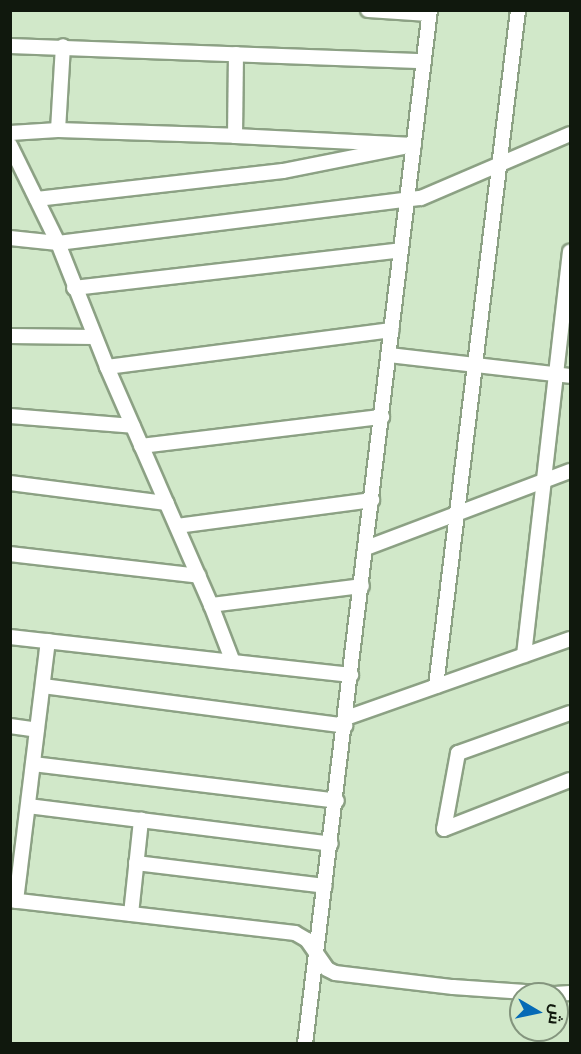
<!DOCTYPE html>
<meta charset="utf-8">
<style>
body{margin:0}
#map{position:relative;width:581px;height:1054px;overflow:hidden;background:#d1e8c9;font-family:Figtree,Cairo,sans-serif}
div>[style]{position:absolute}
.roads{filter:drop-shadow(2px 0 #8ca184) drop-shadow(-2px 0 #8ca184) drop-shadow(0 2px #8ca184) drop-shadow(0 -2px #8ca184)}
.minor>*{height:14px;margin:-7px;padding:0 7px;transform-origin:7px;border-radius:7px;background:#fff}
span{translate:-50% -50%;white-space:nowrap;text-align:center;line-height:1.15;-webkit-text-stroke:4.5px #d1e8c9;paint-order:stroke}
.frame{position:absolute;inset:0;border:12px solid #10180d;pointer-events:none}
.north{position:absolute;left:509px;top:982px;width:60px;height:60px;box-sizing:border-box;background:#d1e8c9;border:2px solid #84957e;border-radius:50%;rotate:99deg;font-size:16px;font-weight:700;line-height:24px;text-align:center;color:#10180d}
.north::after{content:'';display:block;margin:auto;width:21px;height:27px;background:#056ab6;clip-path:polygon(50% 0,100% 100%,50% 72%,0 100%)}
</style>
<div id="map">
<div class="roads">
<div class="minor">
<i style="left:368px;top:10px;width:61px;rotate:3.8deg"></i>
<i style="left:10px;top:46px;width:414px;rotate:2.1deg"></i>
<i style="left:58px;top:130px;width:84px;rotate:-86.6deg"></i>
<i style="left:10px;top:133px;width:48px;rotate:-3.6deg"></i>
<i style="left:58px;top:130px;width:177px;rotate:1.9deg"></i>
<i style="left:235px;top:136px;width:179px;rotate:2.9deg"></i>
<i style="left:414px;top:145px;width:134px;rotate:168.8deg"></i>
<i style="left:283px;top:171px;width:248px;rotate:173.5deg"></i>
<i style="left:235px;top:136px;width:82px;rotate:-89.3deg"></i>
<i style="left:10px;top:145px;width:109px;rotate:63.9deg"></i>
<i style="left:58px;top:243px;width:133px;rotate:68.4deg"></i>
<i style="left:107px;top:367px;width:260px;rotate:66.4deg"></i>
<i style="left:211px;top:605px;width:61px;rotate:68.9deg"></i>
<i style="left:233px;top:662px;width:119px;rotate:6.3deg"></i>
<i style="left:10px;top:238px;width:48px;rotate:5.9deg"></i>
<i style="left:58px;top:243px;width:366px;rotate:-7.1deg"></i>
<i style="left:421px;top:198px;width:162px;rotate:-23.2deg"></i>
<i style="left:74px;top:288px;width:329px;rotate:-6.6deg"></i>
<i style="left:10px;top:336px;width:84px;rotate:0.7deg"></i>
<i style="left:389px;top:355px;width:182px;rotate:6.6deg"></i>
<i style="left:107px;top:367px;width:287px;rotate:-7.4deg"></i>
<i style="left:10px;top:416px;width:123px;rotate:4.6deg"></i>
<i style="left:141px;top:446px;width:243px;rotate:-6.9deg"></i>
<i style="left:10px;top:483px;width:158px;rotate:7.3deg"></i>
<i style="left:177px;top:526px;width:197px;rotate:-7.6deg"></i>
<i style="left:366px;top:548px;width:218px;rotate:-20.7deg"></i>
<i style="left:10px;top:554px;width:190px;rotate:6.6deg"></i>
<i style="left:211px;top:605px;width:152px;rotate:-7.2deg"></i>
<i style="left:10px;top:637px;width:224px;rotate:6.4deg"></i>
<i style="left:524px;top:655px;width:406px;rotate:-83.5deg"></i>
<i style="left:43px;top:686px;width:305px;rotate:7.5deg"></i>
<i style="left:436px;top:686px;width:681px;rotate:-83.08deg"></i>
<i style="left:570px;top:713px;width:119px;rotate:160.3deg"></i>
<i style="left:458px;top:753px;width:77px;rotate:100.4deg"></i>
<i style="left:444px;top:829px;width:135px;rotate:-21.3deg"></i>
<i style="left:346px;top:718px;width:238px;rotate:-19.4deg"></i>
<i style="left:10px;top:726px;width:27px;rotate:8deg"></i>
<i style="left:33px;top:764px;width:306px;rotate:6.9deg"></i>
<i style="left:28px;top:806px;width:305px;rotate:7.1deg"></i>
<i style="left:136px;top:863px;width:190px;rotate:6.9deg"></i>
<i style="left:10px;top:900px;width:287px;rotate:6.6deg"></i>
<i style="left:295px;top:933px;width:14px;rotate:30deg"></i>
<i style="left:307px;top:940px;width:35px;rotate:55deg"></i>
<i style="left:327px;top:969px;width:9px;rotate:27deg"></i>
<i style="left:335px;top:973px;width:119px;rotate:6.8deg"></i>
<i style="left:453px;top:987px;width:101px;rotate:4deg"></i>
<i style="left:16px;top:901px;width:262px;rotate:-83deg"></i>
<i style="left:131px;top:914px;width:95px;rotate:-83.9deg"></i>
<i style="left:555px;top:994px;width:15px;rotate:-4deg"></i>
<i style="left:305px;top:1044px;width:1042px;rotate:-83.11deg"></i>
</div>
</div>
<div class="frame"></div>
<div class="north">ش</div>
</div>
